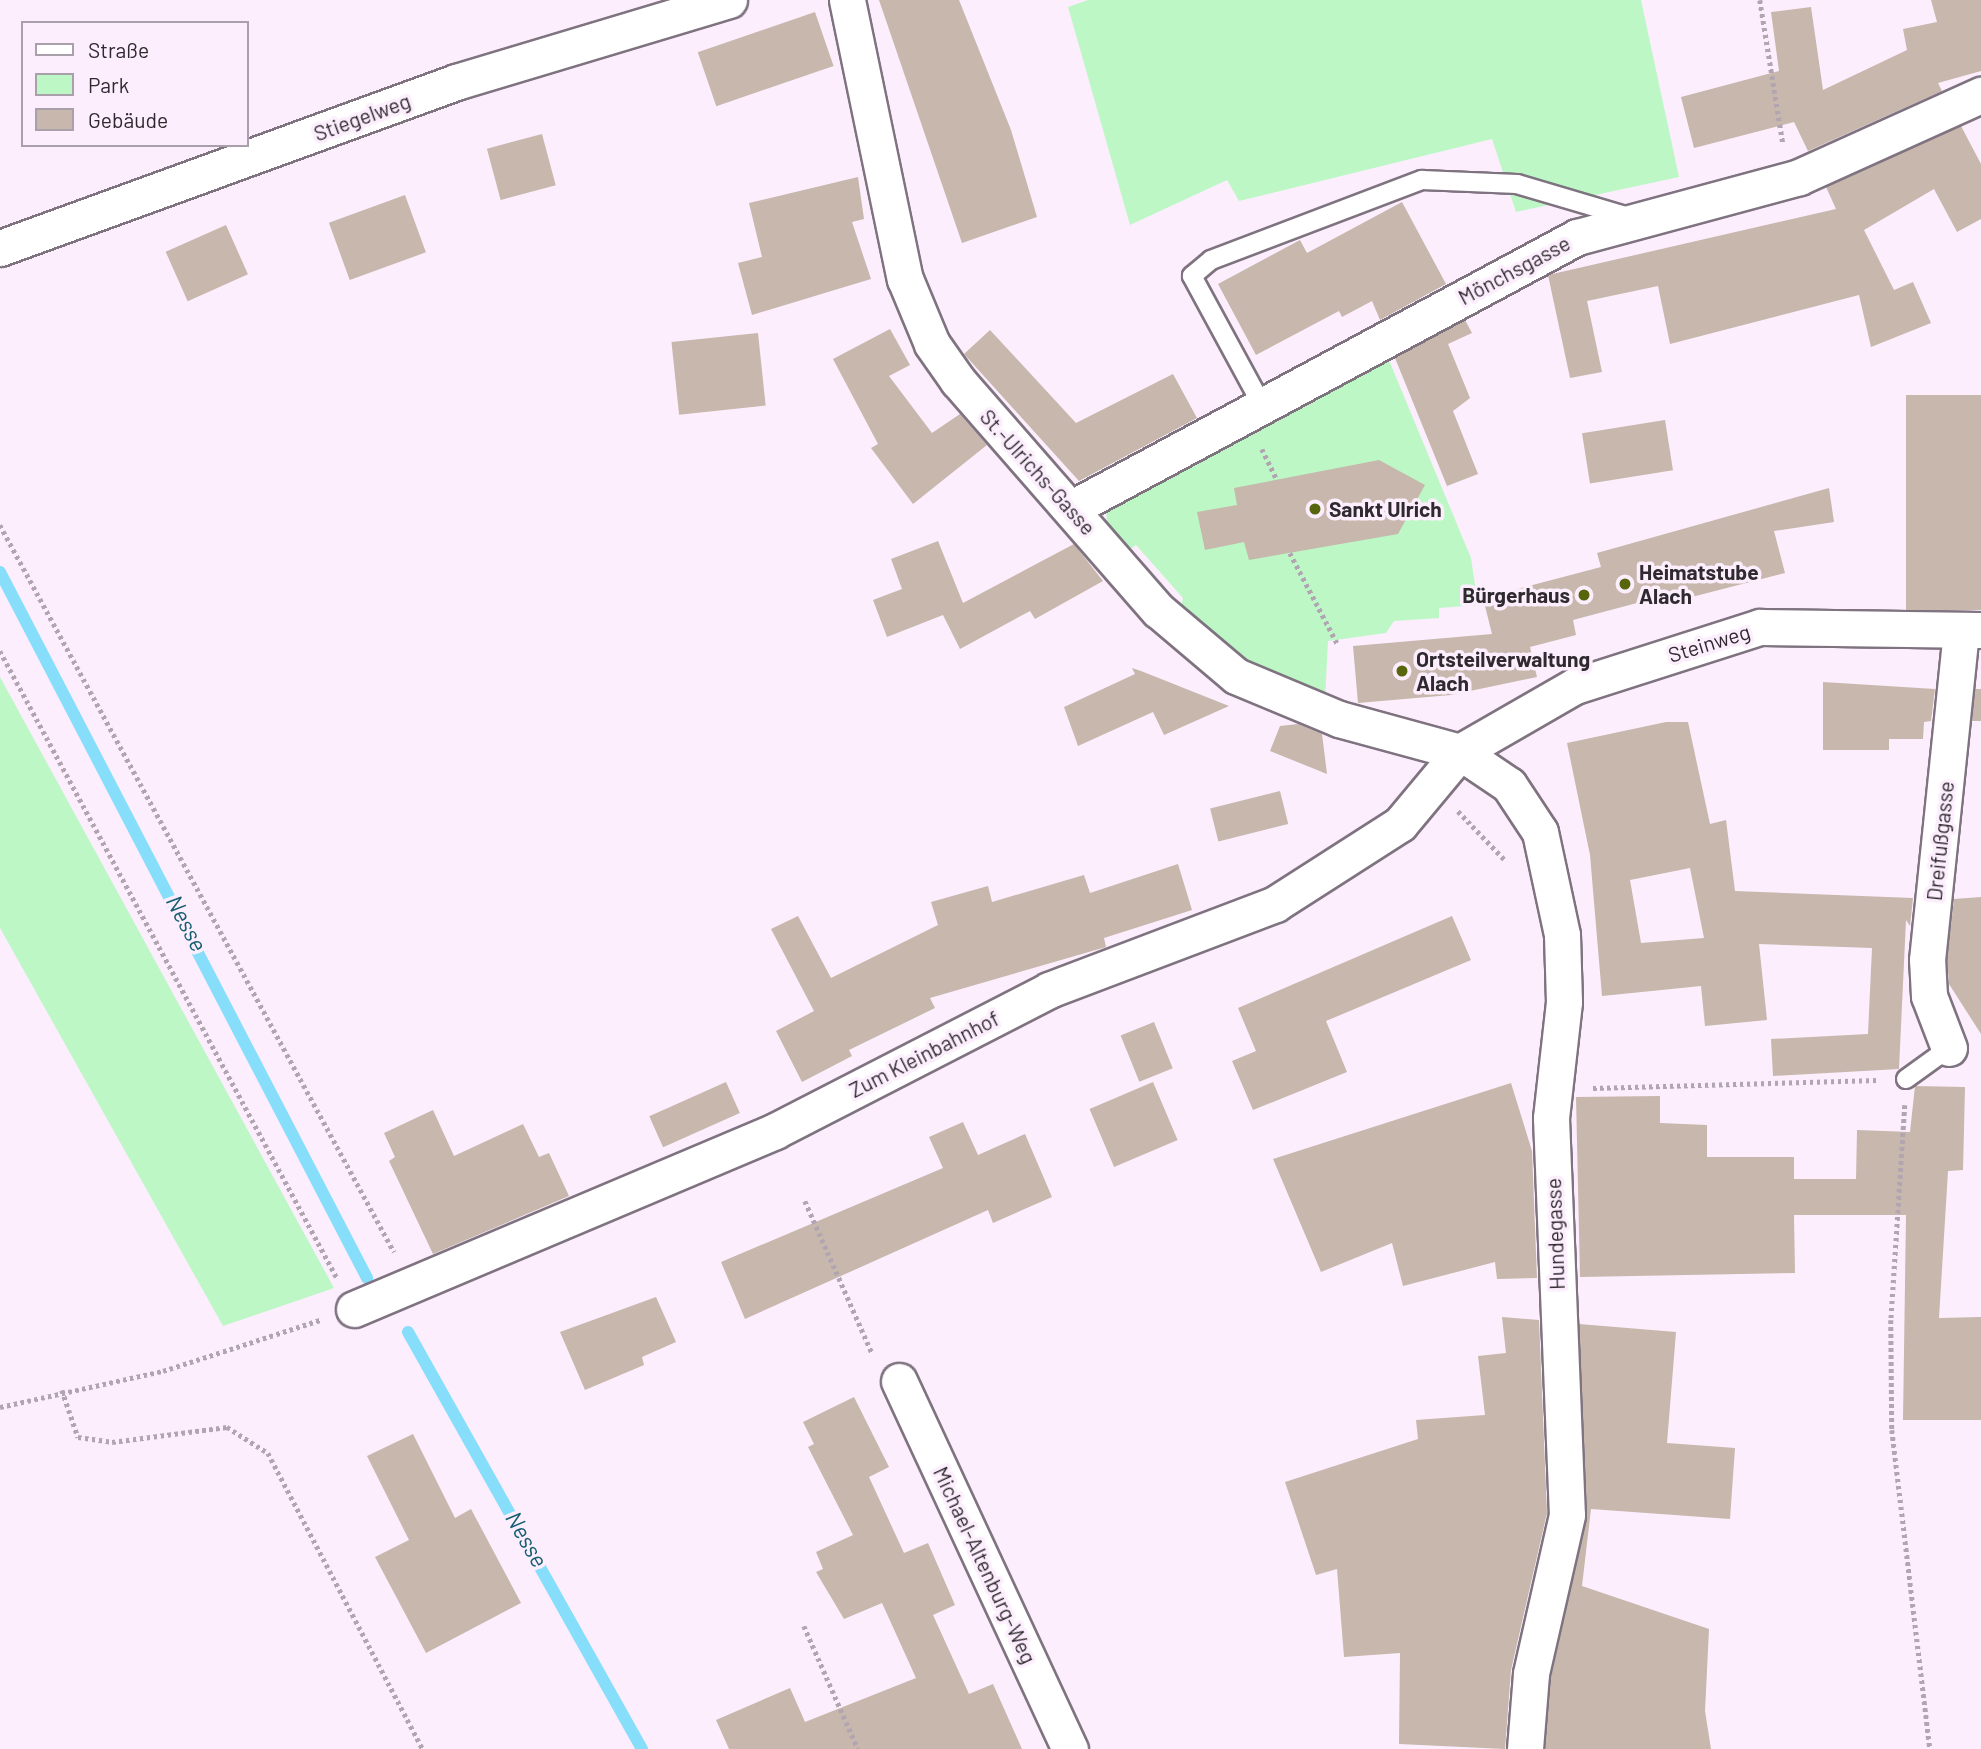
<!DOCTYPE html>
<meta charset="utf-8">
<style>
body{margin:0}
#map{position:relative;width:1981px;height:1749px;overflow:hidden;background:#fceefd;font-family:Barlow,sans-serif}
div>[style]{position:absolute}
.green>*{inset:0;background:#bdf7c6}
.stream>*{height:12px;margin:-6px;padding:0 6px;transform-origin:6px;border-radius:6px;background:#87defa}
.building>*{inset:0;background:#c7b7ac;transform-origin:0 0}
.path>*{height:4.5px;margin-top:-2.25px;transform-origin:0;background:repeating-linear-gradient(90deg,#b0a5b1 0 3.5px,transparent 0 7px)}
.roads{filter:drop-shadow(2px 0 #7f7380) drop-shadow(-2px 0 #7f7380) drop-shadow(0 2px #7f7380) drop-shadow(0 -2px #7f7380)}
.service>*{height:18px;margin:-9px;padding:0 9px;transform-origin:9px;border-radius:9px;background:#fff}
.minor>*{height:35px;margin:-17.5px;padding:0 17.5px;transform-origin:17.5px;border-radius:17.5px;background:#fff}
.dots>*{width:19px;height:19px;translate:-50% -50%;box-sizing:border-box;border:4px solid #fceefd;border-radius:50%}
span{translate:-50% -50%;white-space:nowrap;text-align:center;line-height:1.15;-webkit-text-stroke:7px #fceefd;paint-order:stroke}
.street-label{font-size:21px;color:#2f2a2f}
.poi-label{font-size:21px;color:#2f2a2f;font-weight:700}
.left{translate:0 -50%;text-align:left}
.right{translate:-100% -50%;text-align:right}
.water-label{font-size:23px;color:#155d70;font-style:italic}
.legend{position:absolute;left:21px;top:21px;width:228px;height:126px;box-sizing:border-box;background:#fceefd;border:2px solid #aaa0ab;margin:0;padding:9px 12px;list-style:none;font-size:21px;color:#2f2a2f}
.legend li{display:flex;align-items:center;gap:14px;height:35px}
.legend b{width:35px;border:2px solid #aaa0ab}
</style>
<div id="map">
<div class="green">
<i style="clip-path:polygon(1088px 0,1641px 0,1679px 177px,1516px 212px,1492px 139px,1239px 201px,1227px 180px,1130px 225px,1068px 7px)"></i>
<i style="clip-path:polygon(1384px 348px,1471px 558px,1478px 605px,1439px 608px,1439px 618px,1394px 621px,1386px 633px,1328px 641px,1325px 700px,1242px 668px,1179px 616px,1183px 598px,1136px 545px,1126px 552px,1107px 527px,1106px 505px)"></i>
<i style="clip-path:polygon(0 677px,334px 1288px,223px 1326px,0 928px)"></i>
</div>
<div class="stream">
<i style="left:0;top:572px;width:796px;rotate:62.53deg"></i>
<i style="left:408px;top:1332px;width:478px;rotate:60.7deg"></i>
</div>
<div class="building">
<i style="clip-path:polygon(879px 0,959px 0,1011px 130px,1037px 217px,962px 243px)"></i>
<i style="clip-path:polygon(1931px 0,1981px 0,1981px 71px,1938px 83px,1942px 91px,1808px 151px,1794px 122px,1694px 148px,1681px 97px,1779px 71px,1771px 12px,1811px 7px,1823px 90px,1907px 50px,1903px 29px,1937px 22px)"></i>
<i style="left:815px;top:12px;width:57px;height:124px;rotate:71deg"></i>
<i style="clip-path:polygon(1961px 126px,1981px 164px,1981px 219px,1957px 232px,1934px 189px,1864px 230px,1894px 290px,1913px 282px,1931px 323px,1871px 347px,1859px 295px,1670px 344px,1658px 286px,1587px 301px,1602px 372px,1570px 378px,1548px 275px,1836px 209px,1826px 187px)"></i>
<i style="left:542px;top:134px;width:53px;height:57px;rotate:75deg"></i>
<i style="clip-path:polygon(858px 177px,864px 219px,852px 222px,871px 279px,752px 315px,738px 263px,762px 257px,749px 203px)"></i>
<i style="left:405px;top:195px;width:61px;height:81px;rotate:70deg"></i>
<i style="clip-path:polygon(1402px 202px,1446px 284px,1380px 320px,1372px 301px,1342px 317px,1339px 311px,1256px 355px,1218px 284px,1300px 240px,1307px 253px)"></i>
<i style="left:226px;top:225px;width:54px;height:66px;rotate:66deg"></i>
<i style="clip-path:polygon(1465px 320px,1472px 333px,1448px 344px,1470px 398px,1453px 411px,1478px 474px,1447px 486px,1395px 358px)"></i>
<i style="clip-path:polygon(890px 329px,910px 365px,889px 376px,932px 433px,960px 414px,987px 445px,913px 504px,871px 448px,878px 444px,833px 359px)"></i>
<i style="clip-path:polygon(990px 330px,1076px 423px,1173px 374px,1197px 418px,1079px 481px,964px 354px)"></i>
<i style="left:758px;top:333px;width:73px;height:87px;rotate:84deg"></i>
<i style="left:1981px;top:395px;width:215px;height:75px;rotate:90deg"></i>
<i style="left:1665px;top:420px;width:51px;height:84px;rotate:81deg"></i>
<i style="clip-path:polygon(1379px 460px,1425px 485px,1398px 534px,1249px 560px,1244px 542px,1205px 550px,1197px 512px,1237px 505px,1234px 488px)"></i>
<i style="clip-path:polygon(1829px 488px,1834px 522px,1774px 531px,1785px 573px,1653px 607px,1652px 599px,1573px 620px,1576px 635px,1530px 647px,1537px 677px,1451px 695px,1358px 703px,1353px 646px,1492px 634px,1483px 598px,1601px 567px,1597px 553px)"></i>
<i style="clip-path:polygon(938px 541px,963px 603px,1074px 544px,1103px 581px,1035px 619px,1030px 611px,960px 649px,943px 615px,887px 637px,873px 600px,902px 589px,891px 559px)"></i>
<i style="clip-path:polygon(1132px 668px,1141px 671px,1229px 706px,1164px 735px,1153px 712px,1078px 746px,1064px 707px,1135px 674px)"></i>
<i style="clip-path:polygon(1823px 682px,1935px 689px,1931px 721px,1924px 722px,1923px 739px,1889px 739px,1889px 750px,1823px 750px)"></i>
<i style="clip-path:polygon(1975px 689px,1981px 689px,1981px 721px,1972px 721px)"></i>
<i style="clip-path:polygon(evenodd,1666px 722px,1688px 722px,1710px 824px,1726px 820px,1735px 891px,1913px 898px,1910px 926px,1906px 920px,1899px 1069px,1773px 1076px,1771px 1039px,1868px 1034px,1872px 948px,1759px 944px,1767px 1020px,1705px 1026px,1701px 986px,1602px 996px,1590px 855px,1567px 743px,1666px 722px,1690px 868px,1704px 938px,1641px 943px,1630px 880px,1690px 868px)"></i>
<i style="clip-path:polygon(1298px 724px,1322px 734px,1327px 774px,1270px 751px,1280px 726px)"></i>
<i style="left:1280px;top:791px;width:34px;height:72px;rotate:76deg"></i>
<i style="clip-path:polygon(1178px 864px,1192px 910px,1104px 938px,1106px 947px,930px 998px,935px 1008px,849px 1050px,852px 1056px,802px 1082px,776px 1031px,814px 1011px,771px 929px,798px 916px,831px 978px,938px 925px,931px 902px,988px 886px,992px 902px,1084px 875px,1090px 893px)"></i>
<i style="clip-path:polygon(1981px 897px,1981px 1034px,1949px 984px,1947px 960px,1954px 899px)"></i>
<i style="clip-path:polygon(1452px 916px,1471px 960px,1326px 1021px,1347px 1072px,1253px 1110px,1232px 1061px,1256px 1051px,1238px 1008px)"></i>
<i style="left:1154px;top:1022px;width:50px;height:36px;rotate:68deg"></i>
<i style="left:726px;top:1082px;width:34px;height:84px;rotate:66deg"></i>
<i style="left:1153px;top:1082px;width:63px;height:69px;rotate:67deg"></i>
<i style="clip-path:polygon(1511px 1083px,1532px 1151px,1537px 1278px,1497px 1279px,1495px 1262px,1403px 1286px,1392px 1243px,1321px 1272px,1273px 1159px)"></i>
<i style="clip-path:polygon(1915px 1086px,1965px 1087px,1963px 1170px,1948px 1171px,1939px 1318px,1981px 1317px,1981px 1420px,1903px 1420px,1906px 1215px,1794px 1215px,1795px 1273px,1580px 1277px,1576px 1097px,1660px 1096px,1660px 1123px,1707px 1125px,1707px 1157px,1794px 1157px,1794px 1179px,1856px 1179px,1857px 1130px,1910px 1132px)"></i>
<i style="clip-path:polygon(433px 1110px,454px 1156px,523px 1124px,539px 1157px,549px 1153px,569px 1196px,433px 1254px,389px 1161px,395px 1157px,384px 1133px)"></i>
<i style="clip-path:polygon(963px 1122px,978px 1155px,1025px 1134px,1052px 1197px,993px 1223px,988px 1210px,745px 1319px,721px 1262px,943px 1168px,929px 1137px)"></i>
<i style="clip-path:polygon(656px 1297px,676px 1342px,642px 1357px,644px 1365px,585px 1390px,560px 1332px)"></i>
<i style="clip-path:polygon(1502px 1317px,1539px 1320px,1547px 1513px,1511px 1670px,1505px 1749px,1399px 1744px,1400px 1653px,1344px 1657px,1337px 1569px,1316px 1575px,1285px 1482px,1418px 1439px,1416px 1420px,1485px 1415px,1478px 1356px,1506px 1353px)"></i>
<i style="clip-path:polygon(1579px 1324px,1676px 1332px,1667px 1443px,1735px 1448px,1730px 1519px,1591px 1509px,1582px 1586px,1709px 1629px,1705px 1711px,1711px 1749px,1545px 1749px,1551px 1677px,1587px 1515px)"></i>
<i style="clip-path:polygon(854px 1397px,889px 1467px,869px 1477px,904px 1553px,928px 1543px,955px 1605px,933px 1615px,969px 1694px,993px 1684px,1022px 1749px,729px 1749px,716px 1720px,790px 1688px,805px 1722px,916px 1678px,882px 1603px,844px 1619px,816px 1572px,823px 1569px,816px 1552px,853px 1535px,808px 1447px,814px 1444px,803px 1422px)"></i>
<i style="clip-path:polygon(413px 1434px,455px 1518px,471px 1509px,521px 1603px,426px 1653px,375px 1557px,409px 1540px,367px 1456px)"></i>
</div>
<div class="path">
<i style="left:1760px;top:0;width:146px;rotate:80.9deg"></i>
<i style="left:1262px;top:449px;width:34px;rotate:64deg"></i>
<i style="left:0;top:525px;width:827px;rotate:61.54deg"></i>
<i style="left:1290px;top:553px;width:102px;rotate:62.4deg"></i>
<i style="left:0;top:651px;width:712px;rotate:61.74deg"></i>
<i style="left:1458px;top:811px;width:68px;rotate:46.2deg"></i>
<i style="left:1593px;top:1088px;width:285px;rotate:-1.6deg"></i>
<i style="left:1905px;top:1105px;width:215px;rotate:93.7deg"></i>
<i style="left:1891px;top:1320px;width:110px;rotate:89.5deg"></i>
<i style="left:1892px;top:1430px;width:321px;rotate:83.2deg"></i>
<i style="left:805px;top:1201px;width:166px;rotate:66.2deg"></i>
<i style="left:62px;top:1390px;width:50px;rotate:71.2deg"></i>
<i style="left:78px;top:1437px;width:34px;rotate:8deg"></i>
<i style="left:112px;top:1442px;width:116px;rotate:-7.4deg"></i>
<i style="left:227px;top:1427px;width:49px;rotate:32.4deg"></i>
<i style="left:268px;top:1453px;width:334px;rotate:62.4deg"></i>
<i style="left:0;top:1407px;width:167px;rotate:-12.5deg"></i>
<i style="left:163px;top:1371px;width:165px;rotate:-18deg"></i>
<i style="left:804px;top:1626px;width:134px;rotate:66.3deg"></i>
</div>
<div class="roads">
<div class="service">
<i style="left:1262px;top:405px;width:147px;rotate:-118.5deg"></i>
<i style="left:1192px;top:276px;width:25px;rotate:-40deg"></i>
<i style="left:1211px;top:260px;width:226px;rotate:-20.8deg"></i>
<i style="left:1422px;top:180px;width:95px;rotate:2.4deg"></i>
<i style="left:1517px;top:184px;width:117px;rotate:16.4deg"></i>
<i style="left:1906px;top:1079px;width:53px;rotate:-35.8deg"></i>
</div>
<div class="minor">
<i style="left:847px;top:0;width:285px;rotate:78.3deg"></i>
<i style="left:905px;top:279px;width:70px;rotate:67.4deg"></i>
<i style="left:932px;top:344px;width:45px;rotate:54.9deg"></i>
<i style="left:958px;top:381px;width:304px;rotate:48.9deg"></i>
<i style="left:1158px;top:610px;width:102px;rotate:40.2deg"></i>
<i style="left:1236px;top:676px;width:112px;rotate:22.7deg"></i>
<i style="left:1339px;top:719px;width:125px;rotate:15.3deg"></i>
<i style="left:1460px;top:752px;width:59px;rotate:34deg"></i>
<i style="left:1509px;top:785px;width:56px;rotate:56.6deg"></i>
<i style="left:1540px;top:832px;width:105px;rotate:77.9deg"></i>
<i style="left:1562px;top:935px;width:67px;rotate:88.3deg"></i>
<i style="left:1564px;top:1002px;width:117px;rotate:96.4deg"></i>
<i style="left:1551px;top:1118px;width:397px;rotate:87.7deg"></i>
<i style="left:1567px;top:1515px;width:163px;rotate:102.8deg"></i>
<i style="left:1531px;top:1674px;width:75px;rotate:94.6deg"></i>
<i style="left:0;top:248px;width:485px;rotate:-20deg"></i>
<i style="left:456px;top:82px;width:285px;rotate:-16.7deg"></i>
<i style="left:1072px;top:508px;width:573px;rotate:-28.22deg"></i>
<i style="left:1577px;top:237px;width:230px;rotate:-15.1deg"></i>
<i style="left:1799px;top:177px;width:200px;rotate:-24.3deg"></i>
<i style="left:1949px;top:1048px;width:56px;rotate:-111deg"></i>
<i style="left:1929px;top:996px;width:36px;rotate:-93deg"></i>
<i style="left:1927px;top:960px;width:331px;rotate:-84.1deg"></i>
<i style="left:354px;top:1309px;width:457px;rotate:-22.9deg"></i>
<i style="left:775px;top:1131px;width:308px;rotate:-27.2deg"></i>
<i style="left:1049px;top:990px;width:242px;rotate:-20.8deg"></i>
<i style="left:1275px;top:904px;width:148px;rotate:-32.6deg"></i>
<i style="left:1400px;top:824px;width:94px;rotate:-50.2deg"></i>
<i style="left:1460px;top:752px;width:133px;rotate:-29.9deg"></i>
<i style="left:1575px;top:686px;width:194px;rotate:-17.7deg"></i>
<i style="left:1760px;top:627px;width:221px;rotate:0.8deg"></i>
<i style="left:899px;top:1381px;width:406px;rotate:65.1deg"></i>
</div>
</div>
<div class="dots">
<i style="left:1315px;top:509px;background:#57660c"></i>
<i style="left:1625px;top:584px;background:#57660c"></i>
<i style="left:1584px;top:595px;background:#57660c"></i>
<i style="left:1402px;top:671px;background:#57660c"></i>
</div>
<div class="street-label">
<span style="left:362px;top:117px;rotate:-20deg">Stiegelweg</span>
<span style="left:1514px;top:270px;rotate:-28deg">Mönchsgasse</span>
<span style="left:1038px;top:472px;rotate:48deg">St.-Ulrichs-Gasse</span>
<span style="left:1709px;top:643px;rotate:-17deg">Steinweg</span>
<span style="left:1940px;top:841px;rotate:-84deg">Dreifußgasse</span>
<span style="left:924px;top:1054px;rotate:-27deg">Zum Kleinbahnhof</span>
<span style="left:1555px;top:1234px;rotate:-92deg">Hundegasse</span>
<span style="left:985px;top:1565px;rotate:65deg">Michael-Altenburg-Weg</span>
</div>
<div class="poi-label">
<span class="left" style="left:1329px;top:509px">Sankt Ulrich</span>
<span class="left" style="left:1639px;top:584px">Heimatstube<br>Alach</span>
<span class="right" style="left:1570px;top:595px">Bürgerhaus</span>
<span class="left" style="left:1416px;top:671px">Ortsteilverwaltung<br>Alach</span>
</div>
<div class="water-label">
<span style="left:187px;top:923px;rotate:62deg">Nesse</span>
<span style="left:527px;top:1539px;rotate:60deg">Nesse</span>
</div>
<ul class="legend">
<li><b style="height:9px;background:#fff"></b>Straße</li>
<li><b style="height:19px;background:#bdf7c6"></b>Park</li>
<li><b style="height:19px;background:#c7b7ac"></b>Gebäude</li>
</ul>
</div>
